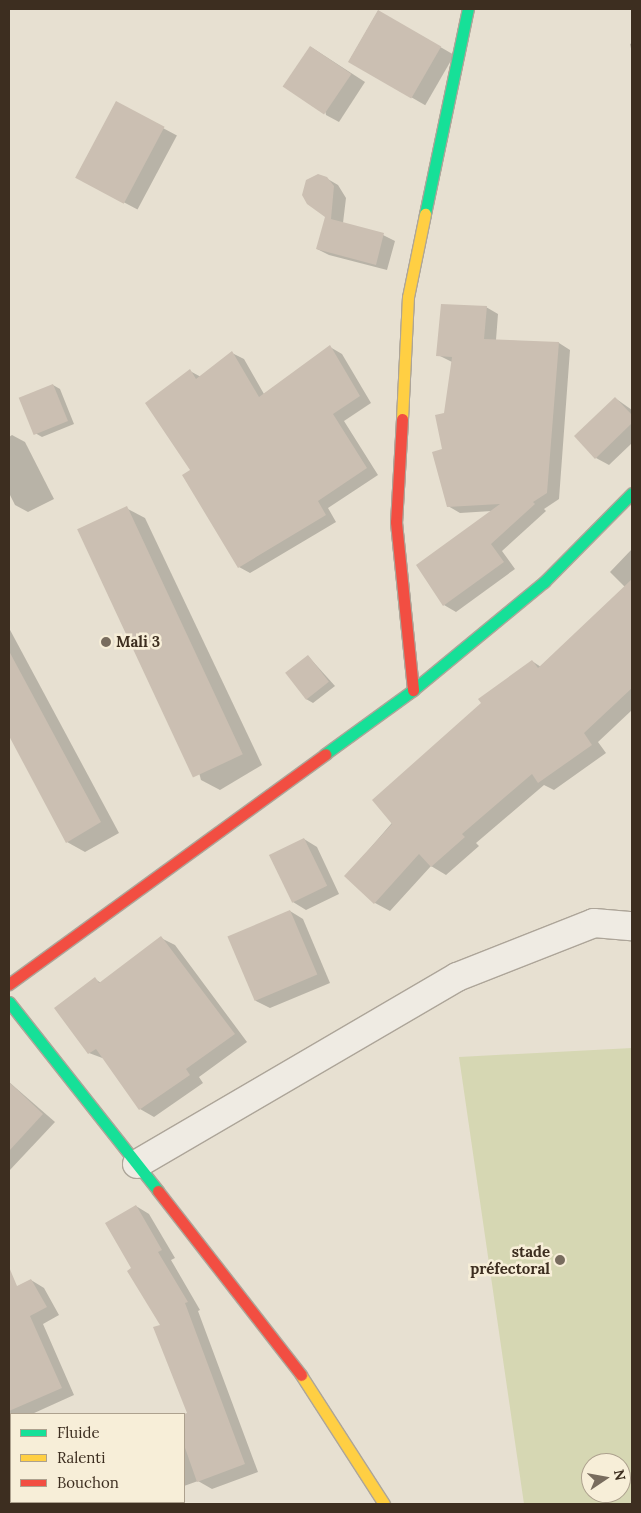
<!DOCTYPE html>
<meta charset="utf-8">
<style>
body{margin:0}
#map{position:relative;width:641px;height:1513px;overflow:hidden;background:#e7e0d1;font-family:Lora,serif}
div>[style]{position:absolute}
.green>*{inset:0;background:#d6d7b3}
.shadow>*{inset:0;background:#0003;transform-origin:0 0}
.building>*{inset:0;background:#cbbfb2;transform-origin:0 0}
.roads{filter:drop-shadow(1px 0 #ada599) drop-shadow(-1px 0 #ada599) drop-shadow(0 1px #ada599) drop-shadow(0 -1px #ada599)}
.street>*{height:28px;margin:-14px;padding:0 14px;transform-origin:14px;border-radius:14px;background:#efebe3}
.fast>*{height:11px;margin:-5.5px;padding:0 5.5px;transform-origin:5.5px;border-radius:5.5px;background:#16e098}
.slow>*{height:11px;margin:-5.5px;padding:0 5.5px;transform-origin:5.5px;border-radius:5.5px;background:#ffcf43}
.jam>*{height:11px;margin:-5.5px;padding:0 5.5px;transform-origin:5.5px;border-radius:5.5px;background:#f24e42}
.dots>*{width:14px;height:14px;translate:-50% -50%;box-sizing:border-box;border:2px solid #f7eed8;border-radius:50%}
span{translate:-50% -50%;white-space:nowrap;text-align:center;line-height:1.15;-webkit-text-stroke:5px #f7eed8;paint-order:stroke}
.poi-label{font-size:15px;color:#3d2e20;font-weight:700}
.left{translate:0 -50%;text-align:left}
.right{translate:-100% -50%;text-align:right}
.frame{position:absolute;inset:0;border:10px solid #3d2e20;pointer-events:none}
.legend{position:absolute;left:10px;top:1413px;width:175px;height:90px;box-sizing:border-box;background:#f7eed8;border:1px solid #ada18e;margin:0;padding:6px 9px;list-style:none;font-size:15px;color:#3d2e20}
.legend li{display:flex;align-items:center;gap:10px;height:25px}
.legend b{width:25px;border:1px solid #ada18e}
.north{position:absolute;left:581px;top:1453px;width:50px;height:50px;box-sizing:border-box;background:#f7eed8;border:1px solid #ada18e;border-radius:50%;rotate:78deg;font-size:14px;font-weight:700;line-height:20px;text-align:center;color:#3d2e20}
.north::after{content:'';display:block;margin:auto;width:18px;height:22px;background:#786c5e;clip-path:polygon(50% 0,100% 100%,50% 72%,0 100%)}
</style>
<div id="map">
<div class="green">
<i style="clip-path:polygon(evenodd,632px 1048px,632px 1504px,524px 1504px,459px 1057px,632px 1048px,591px 1463px,621px 1463px,621px 1493px,591px 1493px,591px 1463px)"></i>
</div>
<div class="shadow">
<i style="left:378px;top:11px;width:88px;height:58px;rotate:30deg"></i>
<i style="clip-path:polygon(632px 43px,632px 53px,630px 44px)"></i>
<i style="clip-path:polygon(311px 47px,365px 82px,339px 122px,326px 115px)"></i>
<i style="left:116px;top:103px;width:69px;height:84px;rotate:28deg"></i>
<i style="clip-path:polygon(326px 178px,338px 185px,346px 198px,343px 223px,383px 235px,395px 241px,387px 270px,329px 255px,317px 249px,326px 217px)"></i>
<i style="clip-path:polygon(486px 307px,498px 314px,496px 340px,559px 343px,570px 350px,559px 499px,544px 509px,546px 511px,502px 551px,515px 569px,456px 612px,444px 605px,492px 511px,460px 513px,448px 506px,443px 450px,452px 362px,438px 355px)"></i>
<i style="clip-path:polygon(330px 347px,342px 354px,371px 403px,344px 421px,378px 475px,328px 508px,336px 522px,250px 573px,239px 567px,192px 471px,190px 371px,201px 377px,232px 353px,244px 359px,264px 394px)"></i>
<i style="clip-path:polygon(53px 385px,60px 389px,74px 424px,42px 437px,35px 433px)"></i>
<i style="clip-path:polygon(615px 398px,632px 410px,632px 443px,609px 465px,596px 458px)"></i>
<i style="clip-path:polygon(12px 435px,25px 442px,54px 499px,28px 512px,15px 505px,9px 493px,9px 437px)"></i>
<i style="clip-path:polygon(126px 508px,145px 518px,262px 765px,220px 790px,201px 780px)"></i>
<i style="clip-path:polygon(632px 549px,632px 710px,598px 742px,606px 753px,554px 790px,544px 785px,476px 843px,479px 846px,446px 875px,431px 866px,390px 911px,375px 903px,346px 876px,532px 661px,541px 667px,625px 587px,610px 572px)"></i>
<i style="clip-path:polygon(9px 628px,119px 833px,85px 852px,67px 842px,9px 733px)"></i>
<i style="clip-path:polygon(308px 656px,335px 686px,313px 703px,306px 699px)"></i>
<i style="clip-path:polygon(304px 839px,317px 847px,339px 894px,306px 910px,293px 902px)"></i>
<i style="clip-path:polygon(290px 911px,303px 919px,330px 983px,270px 1008px,256px 1001px,229px 938px)"></i>
<i style="clip-path:polygon(161px 938px,175px 945px,247px 1042px,199px 1077px,203px 1083px,154px 1117px,140px 1109px,105px 1059px,89px 1053px,95px 979px,101px 983px)"></i>
<i style="clip-path:polygon(9px 1082px,55px 1122px,9px 1171px)"></i>
<i style="clip-path:polygon(136px 1206px,149px 1214px,175px 1258px,171px 1260px,200px 1310px,198px 1311px,258px 1472px,212px 1489px,198px 1481px,184px 1486px,184px 1416px,188px 1414px,162px 1325px,133px 1268px)"></i>
<i style="clip-path:polygon(31px 1280px,44px 1288px,59px 1315px,43px 1324px,74px 1395px,32px 1414px,11px 1414px,9px 1424px,9px 1292px)"></i>
<i style="clip-path:polygon(9px 1431px,11px 1435px,9px 1494px)"></i>
</div>
<div class="building">
<i style="left:378px;top:10px;width:73px;height:60px;rotate:30deg"></i>
<i style="left:310px;top:46px;width:50px;height:49px;rotate:34deg"></i>
<i style="left:116px;top:101px;width:55px;height:87px;rotate:28deg"></i>
<i style="clip-path:polygon(318px 174px,327px 177px,334px 186px,331px 219px,384px 233px,376px 265px,316px 249px,325px 217px,307px 204px,302px 195px,306px 180px)"></i>
<i style="clip-path:polygon(441px 304px,487px 306px,484px 339px,559px 342px,547px 493px,533px 502px,535px 504px,491px 544px,504px 562px,443px 606px,416px 565px,500px 504px,447px 507px,432px 452px,442px 449px,435px 415px,444px 413px,452px 357px,436px 356px)"></i>
<i style="clip-path:polygon(330px 345px,360px 396px,333px 414px,367px 468px,318px 501px,326px 515px,238px 568px,182px 475px,190px 470px,145px 403px,190px 369px,196px 379px,232px 351px,259px 397px)"></i>
<i style="left:53px;top:384px;width:40px;height:37px;rotate:68deg"></i>
<i style="clip-path:polygon(615px 397px,632px 415px,632px 423px,595px 459px,574px 436px)"></i>
<i style="left:127px;top:506px;width:274px;height:55px;rotate:65deg"></i>
<i style="clip-path:polygon(632px 579px,632px 688px,584px 733px,592px 745px,538px 783px,532px 774px,462px 834px,465px 837px,431px 867px,419px 854px,374px 904px,344px 876px,392px 824px,372px 800px,481px 703px,478px 699px,532px 660px,538px 668px)"></i>
<i style="clip-path:polygon(9px 651px,101px 822px,66px 843px,9px 736px)"></i>
<i style="left:308px;top:655px;width:34px;height:29px;rotate:52deg"></i>
<i style="left:304px;top:838px;width:53px;height:39px;rotate:64deg"></i>
<i style="left:290px;top:910px;width:70px;height:68px;rotate:67deg"></i>
<i style="clip-path:polygon(161px 936px,235px 1034px,186px 1069px,190px 1075px,139px 1110px,96px 1049px,88px 1054px,54px 1008px,95px 977px,99px 983px)"></i>
<i style="clip-path:polygon(9px 1082px,43px 1114px,9px 1151px)"></i>
<i style="clip-path:polygon(136px 1205px,162px 1250px,158px 1252px,188px 1302px,185px 1303px,245px 1464px,197px 1482px,184px 1445px,184px 1414px,187px 1413px,153px 1327px,160px 1325px,127px 1271px,131px 1268px,105px 1223px)"></i>
<i style="clip-path:polygon(9px 1267px,17px 1286px,31px 1279px,47px 1307px,30px 1316px,62px 1388px,9px 1411px)"></i>
</div>
<div class="roads">
<div class="street">
<i style="left:137px;top:1164px;width:371px;rotate:-30.3deg"></i>
<i style="left:457px;top:977px;width:147px;rotate:-21.5deg"></i>
<i style="left:594px;top:923px;width:38px;rotate:5deg"></i>
</div>
<div class="fast">
<i style="left:425px;top:214px;width:209px;rotate:-78.2deg"></i>
<i style="left:325px;top:754px;width:109px;rotate:-36deg"></i>
<i style="left:413px;top:690px;width:170px;rotate:-39.5deg"></i>
<i style="left:544px;top:582px;width:125px;rotate:-45.3deg"></i>
<i style="left:9px;top:1002px;width:241px;rotate:51.7deg"></i>
</div>
<div class="slow">
<i style="left:402px;top:419px;width:122px;rotate:-87.2deg"></i>
<i style="left:408px;top:297px;width:85px;rotate:-78.4deg"></i>
<i style="left:301px;top:1375px;width:153px;rotate:57.2deg"></i>
</div>
<div class="jam">
<i style="left:402px;top:419px;width:103px;rotate:93.3deg"></i>
<i style="left:396px;top:522px;width:169px;rotate:84.2deg"></i>
<i style="left:9px;top:984px;width:391px;rotate:-36deg"></i>
<i style="left:158px;top:1191px;width:233px;rotate:52.1deg"></i>
</div>
</div>
<div class="dots">
<i style="left:106px;top:642px;background:#786c5e"></i>
<i style="left:560px;top:1260px;background:#786c5e"></i>
</div>
<div class="poi-label">
<span class="left" style="left:116px;top:642px">Mali 3</span>
<span class="right" style="left:550px;top:1260px">stade<br>préfectoral</span>
</div>
<div class="frame"></div>
<ul class="legend">
<li><b style="height:6px;background:#16e098"></b>Fluide</li>
<li><b style="height:6px;background:#ffcf43"></b>Ralenti</li>
<li><b style="height:6px;background:#f24e42"></b>Bouchon</li>
</ul>
<div class="north">N</div>
</div>
